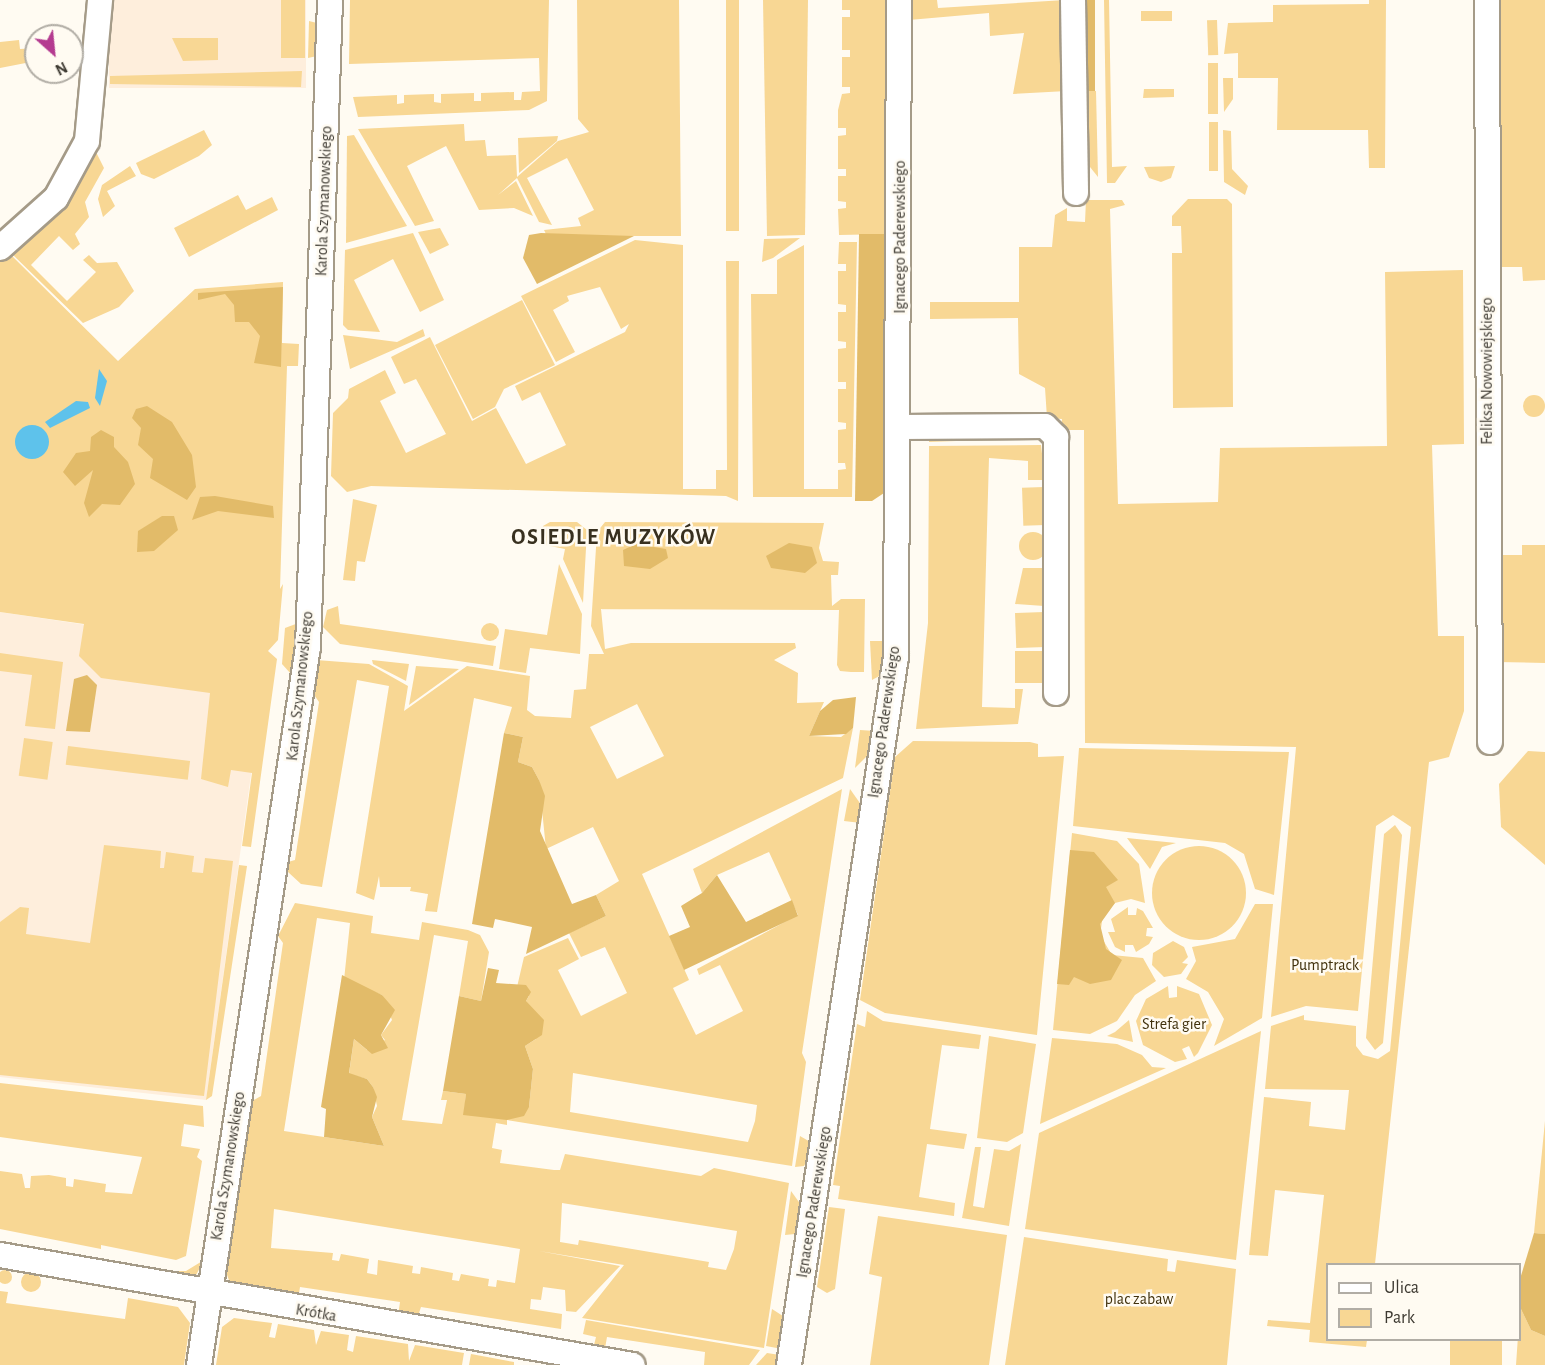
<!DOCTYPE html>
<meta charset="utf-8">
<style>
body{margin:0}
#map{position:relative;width:1545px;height:1365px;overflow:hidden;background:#fffbf2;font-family:"Alegreya Sans",sans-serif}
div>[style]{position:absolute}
.education>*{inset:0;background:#feeedc;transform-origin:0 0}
.green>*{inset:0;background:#f8d794;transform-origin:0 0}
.round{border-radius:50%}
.forest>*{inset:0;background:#e2bb69;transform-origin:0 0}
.water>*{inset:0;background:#5ec2eb}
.roads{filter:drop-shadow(2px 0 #a59b88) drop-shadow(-2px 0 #a59b88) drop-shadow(0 2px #a59b88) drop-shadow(0 -2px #a59b88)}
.street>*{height:24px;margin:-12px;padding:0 12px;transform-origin:12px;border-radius:12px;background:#fff}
span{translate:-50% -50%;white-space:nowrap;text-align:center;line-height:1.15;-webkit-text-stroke:5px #fffbf2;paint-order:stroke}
.street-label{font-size:16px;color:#3d3931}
.park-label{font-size:16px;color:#41310c}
.district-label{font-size:22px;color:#38301f;font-weight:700;letter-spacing:1.5px}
.legend{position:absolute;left:1326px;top:1263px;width:195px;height:78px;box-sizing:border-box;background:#fffbf2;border:2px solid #b1ada5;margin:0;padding:8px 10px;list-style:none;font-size:18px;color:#3d3931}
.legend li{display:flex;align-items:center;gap:12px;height:30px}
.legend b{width:30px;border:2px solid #b1ada5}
.north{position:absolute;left:24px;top:24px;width:60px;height:60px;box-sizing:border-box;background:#fffbf2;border:2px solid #b1ada5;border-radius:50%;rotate:153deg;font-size:16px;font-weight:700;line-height:24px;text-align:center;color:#3d3931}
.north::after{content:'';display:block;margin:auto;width:21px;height:27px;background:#b43b90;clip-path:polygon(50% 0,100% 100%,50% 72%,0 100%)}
</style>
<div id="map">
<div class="education">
<i style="left:109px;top:0;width:197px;height:88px"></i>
<i style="clip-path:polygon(0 612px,268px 652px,206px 1100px,0 1077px)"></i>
</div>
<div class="green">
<i style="left:281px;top:0;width:24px;height:58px"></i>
<i style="clip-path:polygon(350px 0,549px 0,547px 101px,529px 110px,358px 117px,353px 97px,397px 95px,397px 104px,404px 103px,404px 95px,434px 94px,434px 102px,441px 103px,441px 94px,474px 93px,474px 101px,481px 101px,481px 93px,514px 92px,514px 100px,521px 100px,522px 92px,540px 91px,539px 58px,349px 64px)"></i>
<i style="clip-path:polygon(577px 0,679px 0,681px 236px,547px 236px,544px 230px,581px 226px,578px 218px,594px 210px,567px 158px,527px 178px,552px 225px,539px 222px,517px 178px,498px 195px,516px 181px,533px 216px,514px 208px,479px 210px,446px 146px,407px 166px,434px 221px,415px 226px,358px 129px,464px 124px,465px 141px,485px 140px,487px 156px,516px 155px,517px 177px,558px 141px,589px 132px,578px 119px)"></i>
<i style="left:726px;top:0;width:13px;height:231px"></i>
<i style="clip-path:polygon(763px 0,808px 0,805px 235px,767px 236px)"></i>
<i style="clip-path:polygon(842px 0,888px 0,891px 234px,839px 235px,838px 209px,846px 208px,846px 202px,838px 201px,838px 176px,846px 176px,846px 169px,838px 169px,838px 136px,846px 135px,846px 128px,838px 128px,838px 110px,842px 94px,850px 93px,850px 87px,842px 87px,842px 57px,850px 57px,850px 50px,842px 50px,842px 17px,850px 17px,850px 10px,842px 10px)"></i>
<i style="clip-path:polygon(909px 0,937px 0,938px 8px,1065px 0,1067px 91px,1013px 94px,1024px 33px,990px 36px,989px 13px,909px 20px)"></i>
<i style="clip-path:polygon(1104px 0,1109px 0,1112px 167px,1127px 166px,1115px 183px,1107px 183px)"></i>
<i style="clip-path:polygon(1369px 0,1386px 0,1385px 168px,1369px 168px,1368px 130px,1277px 130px,1278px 78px,1238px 78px,1238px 53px,1224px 54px,1228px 23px,1273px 22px,1273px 5px,1369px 4px)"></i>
<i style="clip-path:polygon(1492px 0,1545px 0,1545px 280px,1523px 281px,1522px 267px,1492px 267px)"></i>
<i style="left:1172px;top:11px;width:10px;height:31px;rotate:90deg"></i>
<i style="left:1217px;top:20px;width:35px;height:10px;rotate:88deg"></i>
<i style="clip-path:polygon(309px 21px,317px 23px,317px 56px,308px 58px)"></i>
<i style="clip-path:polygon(172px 38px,218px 38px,218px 60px,183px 61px)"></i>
<i style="clip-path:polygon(19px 40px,20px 49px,36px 48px,36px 61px,0 68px,0 42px)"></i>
<i style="left:1208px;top:63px;width:10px;height:51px"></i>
<i style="clip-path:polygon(302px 71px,301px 87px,110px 84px,110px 76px)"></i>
<i style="clip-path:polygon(1223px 78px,1233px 78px,1233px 99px,1224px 112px)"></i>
<i style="clip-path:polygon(1144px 89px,1174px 89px,1174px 97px,1143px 98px)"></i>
<i style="clip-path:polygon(1083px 91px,1096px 91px,1098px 177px,1086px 162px)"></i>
<i style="left:1209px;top:122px;width:9px;height:49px"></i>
<i style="clip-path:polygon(204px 130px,212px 145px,199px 156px,154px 179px,141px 174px,136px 163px)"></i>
<i style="clip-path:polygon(1223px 130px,1231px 131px,1232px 169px,1248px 186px,1245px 195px,1224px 182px)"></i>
<i style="clip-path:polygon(354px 135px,407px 226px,346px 243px,347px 136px)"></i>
<i style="clip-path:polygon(558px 136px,557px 141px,519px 173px,518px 138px)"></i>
<i style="clip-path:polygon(96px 152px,104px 168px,85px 202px,89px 217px,75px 234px,80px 244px,73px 250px,59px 236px,31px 265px,67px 301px,96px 272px,83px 260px,89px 255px,97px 263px,117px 262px,134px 291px,119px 307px,83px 323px,12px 254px,54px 217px)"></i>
<i style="clip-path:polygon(130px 166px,136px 176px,107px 191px,115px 206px,103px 217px,98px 199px,102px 185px)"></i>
<i style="clip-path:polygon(1175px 166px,1171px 178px,1161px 182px,1149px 178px,1144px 167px)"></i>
<i style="clip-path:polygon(238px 195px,246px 210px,272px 197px,278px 210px,189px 257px,174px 228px)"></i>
<i style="clip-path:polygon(1188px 199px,1227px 199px,1232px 204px,1233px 407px,1173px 408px,1172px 253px,1182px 253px,1181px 226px,1172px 226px,1172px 216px)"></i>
<i style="clip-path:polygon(1086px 200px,1122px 200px,1125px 205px,1110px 209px,1118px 504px,1218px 502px,1220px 448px,1387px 446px,1385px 272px,1463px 270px,1464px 444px,1432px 445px,1438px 636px,1464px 636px,1464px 711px,1449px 757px,1429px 762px,1375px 1264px,1328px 1264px,1328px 1340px,1367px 1340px,1366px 1347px,1309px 1342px,1310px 1330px,1267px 1326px,1268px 1320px,1310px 1323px,1324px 1195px,1275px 1190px,1268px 1256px,1249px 1255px,1264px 1097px,1311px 1102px,1309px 1126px,1345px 1130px,1349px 1090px,1265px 1089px,1271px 1026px,1304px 1015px,1304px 1020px,1356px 1026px,1356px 1046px,1363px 1055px,1378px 1059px,1390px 1051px,1411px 827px,1393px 815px,1376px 826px,1358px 1011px,1306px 1006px,1271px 1017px,1296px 747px,1085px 743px,1084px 430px,1061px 430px,1062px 419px,1047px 418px,1045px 388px,1019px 374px,1018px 318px,930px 319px,930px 302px,1019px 302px,1019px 247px,1052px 247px,1055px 215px,1067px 208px,1067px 221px,1085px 222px)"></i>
<i style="clip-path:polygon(440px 228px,449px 245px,430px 254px,418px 232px)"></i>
<i style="clip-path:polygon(413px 233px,444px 300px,420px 312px,393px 259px,354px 280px,380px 332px,348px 330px,343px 325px,345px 250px)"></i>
<i style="clip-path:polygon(800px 238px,773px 258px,762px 262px,764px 239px)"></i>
<i style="clip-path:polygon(635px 240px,683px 245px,683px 489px,716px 489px,716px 470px,727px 470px,726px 261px,739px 261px,738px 501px,726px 496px,371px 486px,347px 492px,331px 476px,333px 413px,348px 398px,349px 389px,385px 370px,396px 393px,380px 401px,406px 453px,446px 434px,416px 379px,404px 384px,391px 357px,430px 337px,472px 421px,496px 408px,526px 464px,566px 445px,540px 392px,522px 401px,515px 386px,625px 332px,629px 324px,621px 329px,600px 287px,567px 296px,569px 301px,553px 310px,575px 352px,556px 362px,521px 296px)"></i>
<i style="clip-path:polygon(839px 242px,857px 242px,852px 497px,753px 497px,751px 294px,777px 294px,777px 260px,804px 245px,804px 489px,838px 489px,838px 470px,846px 469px,845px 463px,838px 463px,838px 430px,846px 429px,846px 423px,838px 422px,838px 389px,846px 389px,846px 382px,838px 382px,838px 349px,846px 348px,846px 342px,838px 341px,838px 312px,846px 312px,846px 305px,838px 304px,838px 271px,846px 271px,846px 264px,838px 264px)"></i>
<i style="clip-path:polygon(9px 253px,118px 361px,195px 289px,283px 282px,282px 343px,299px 344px,298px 366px,287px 366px,280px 589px,283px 584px,278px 640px,268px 651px,277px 659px,251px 847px,242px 846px,252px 773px,231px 770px,228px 787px,201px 779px,210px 693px,101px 678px,79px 656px,84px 624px,0 612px,0 258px)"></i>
<i style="clip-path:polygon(522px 300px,555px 365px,504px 389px,495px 407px,473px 419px,435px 345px)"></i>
<i style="clip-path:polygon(423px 329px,425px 336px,350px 369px,343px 335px,397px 342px)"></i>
<i class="round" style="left:1523px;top:395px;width:22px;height:22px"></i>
<i style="clip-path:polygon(929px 430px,1036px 437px,1037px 438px,929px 442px)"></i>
<i style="clip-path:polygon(1041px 445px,1045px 480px,1028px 480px,1028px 461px,989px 458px,982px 707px,1015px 708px,1015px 689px,1023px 689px,1018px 724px,916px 729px,928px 623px,929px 446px)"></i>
<i style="left:1044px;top:487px;width:38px;height:22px;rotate:88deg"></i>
<i style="clip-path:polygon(353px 499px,377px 505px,365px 562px,357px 561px,355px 581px,343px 580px)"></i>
<i style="clip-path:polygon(550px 522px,577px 522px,587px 530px,583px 603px,563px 559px,565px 549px,540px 544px,543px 526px)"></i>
<i style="clip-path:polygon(evenodd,605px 522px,824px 523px,819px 548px,823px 561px,839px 562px,838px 575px,831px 575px,832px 606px,841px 599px,865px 599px,864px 672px,851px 672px,840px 671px,837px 665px,839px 610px,601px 609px,605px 649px,631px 643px,795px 643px,796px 648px,774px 660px,798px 673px,797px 703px,824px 702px,809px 736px,841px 737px,853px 728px,843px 778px,642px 874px,689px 980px,673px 988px,696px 1035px,743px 1011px,720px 965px,699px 975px,697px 969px,798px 915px,769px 852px,717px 875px,702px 893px,693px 869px,842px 789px,802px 1053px,806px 1062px,792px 1166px,507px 1120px,507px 1125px,496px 1123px,492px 1148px,502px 1150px,500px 1163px,554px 1170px,560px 1170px,565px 1154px,701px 1176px,714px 1168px,789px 1183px,764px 1348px,582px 1318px,624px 1265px,539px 1251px,620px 1266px,576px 1312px,566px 1311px,565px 1290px,543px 1287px,541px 1300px,531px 1299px,530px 1309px,562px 1314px,561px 1329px,421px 1307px,417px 1319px,398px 1316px,400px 1302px,300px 1287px,298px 1300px,230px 1283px,226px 1272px,247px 1104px,261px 1096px,283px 943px,278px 936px,295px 903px,373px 916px,371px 933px,419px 940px,422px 922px,468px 930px,480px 935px,489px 952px,481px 1001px,459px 996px,468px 941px,434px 935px,402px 1120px,442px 1124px,447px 1100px,441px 1100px,443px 1091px,466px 1094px,464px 1115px,529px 1107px,533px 1069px,525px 1046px,536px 1039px,526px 1001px,529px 996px,517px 987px,524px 957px,568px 938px,579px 959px,558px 970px,581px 1016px,627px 993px,605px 947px,581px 957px,569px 933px,606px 916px,596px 895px,619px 881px,593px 827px,546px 849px,539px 780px,532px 767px,518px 762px,523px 737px,504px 733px,512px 707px,474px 698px,437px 912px,425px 911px,428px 894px,410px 891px,411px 887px,380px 887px,379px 876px,374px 900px,356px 893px,389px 686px,357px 680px,322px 887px,301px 884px,288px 872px,288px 862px,295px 860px,319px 702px,310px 689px,316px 660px,369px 664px,408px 686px,404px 711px,467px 666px,530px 676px,527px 710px,535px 716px,571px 718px,574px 690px,586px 689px,589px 654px,604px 654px,591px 626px,597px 532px,605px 522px,637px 704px,664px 756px,617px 779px,590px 727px,637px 704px,605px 522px,317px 918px,350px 923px,344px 980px,382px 995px,392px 1020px,381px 1035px,385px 1040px,367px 1050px,354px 1039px,349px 1074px,367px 1079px,373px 1087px,377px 1106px,372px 1117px,384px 1146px,284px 1131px,317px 918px,605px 522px,573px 1073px,757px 1105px,755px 1121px,748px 1142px,570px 1112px,573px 1073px,605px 522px,562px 1203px,737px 1231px,734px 1249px,726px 1270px,708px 1267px,709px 1262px,579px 1240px,578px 1245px,560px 1242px,562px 1203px,605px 522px,274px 1209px,520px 1249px,515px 1283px,497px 1280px,496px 1287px,488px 1286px,489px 1279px,461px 1274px,459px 1281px,452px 1280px,453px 1273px,421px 1267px,420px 1274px,412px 1273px,413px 1266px,378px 1260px,377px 1275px,367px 1273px,369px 1259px,341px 1254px,339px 1261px,332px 1260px,333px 1253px,271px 1248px,274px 1209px)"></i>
<i class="round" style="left:1019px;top:532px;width:28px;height:28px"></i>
<i style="clip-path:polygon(1522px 545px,1545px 545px,1545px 663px,1497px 662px,1495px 555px,1522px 555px)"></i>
<i style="clip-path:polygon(559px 564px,582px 614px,580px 654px,530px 648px,526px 673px,499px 669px,505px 629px,547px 635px)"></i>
<i style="clip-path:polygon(1023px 568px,1044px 568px,1044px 606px,1015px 604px)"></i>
<i style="clip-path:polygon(338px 606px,340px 624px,496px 646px,493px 666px,340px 644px,323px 627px,327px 610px)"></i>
<i style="left:1044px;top:612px;width:35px;height:29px;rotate:88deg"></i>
<i style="clip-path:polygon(301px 622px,296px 674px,291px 674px,282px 664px,285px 628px)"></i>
<i class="round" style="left:481px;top:623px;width:18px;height:18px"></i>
<i style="clip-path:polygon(870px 641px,889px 641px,883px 674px,872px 680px)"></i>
<i style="left:1044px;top:651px;width:32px;height:29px;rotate:90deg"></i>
<i style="clip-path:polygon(0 653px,63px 662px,55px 729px,25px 726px,32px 675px,0 671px)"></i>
<i style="clip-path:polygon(372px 660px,409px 664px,406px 681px,373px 664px)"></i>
<i style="clip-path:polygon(416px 666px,459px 669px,409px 705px)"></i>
<i style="clip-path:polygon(860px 730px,875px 731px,871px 752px,855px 768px)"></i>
<i style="left:24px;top:738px;width:29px;height:38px;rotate:8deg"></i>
<i style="clip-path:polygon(913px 741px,1030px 742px,1038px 744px,1038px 757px,1064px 756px,1037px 1035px,885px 1013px,860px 1000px,895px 757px)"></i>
<i style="left:68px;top:746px;width:123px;height:19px;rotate:7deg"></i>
<i style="clip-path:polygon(1079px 748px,1289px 752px,1274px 895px,1255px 889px,1244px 854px,1225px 843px,1073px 826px)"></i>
<i style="clip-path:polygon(1528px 751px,1545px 752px,1545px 865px,1501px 827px,1499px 784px)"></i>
<i style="clip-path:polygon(850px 789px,862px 806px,861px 823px,844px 821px)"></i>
<i style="clip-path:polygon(1395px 825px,1402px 835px,1383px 1043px,1375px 1050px,1366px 1038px,1384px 834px)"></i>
<i style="clip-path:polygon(1072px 833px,1117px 841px,1139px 864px,1145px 903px,1131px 899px,1115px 903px,1103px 915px,1100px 935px,1112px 955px,1143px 958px,1156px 981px,1135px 995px,1117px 1021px,1090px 1034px,1053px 1030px)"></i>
<i style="clip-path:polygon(1127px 838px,1176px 843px,1162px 847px,1150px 869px)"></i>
<i style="clip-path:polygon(104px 845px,161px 851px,160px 868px,164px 868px,166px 852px,194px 856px,192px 872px,203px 873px,205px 858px,233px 861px,204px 1096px,0 1075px,0 922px,20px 907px,29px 908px,26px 934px,90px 943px)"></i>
<i class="round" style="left:1152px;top:846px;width:94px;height:94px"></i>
<i style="clip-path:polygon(239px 865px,247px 866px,212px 1096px,206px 1100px)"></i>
<i style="clip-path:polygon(1255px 904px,1273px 904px,1262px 1018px,1214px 1046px,1224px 1019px,1208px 992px,1186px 979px,1196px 961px,1192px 947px,1235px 939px)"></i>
<i style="clip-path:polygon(1128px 907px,1128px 915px,1136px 915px,1137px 908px,1143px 911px,1153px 928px,1147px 928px,1146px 936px,1153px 937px,1149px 944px,1136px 952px,1133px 945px,1125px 945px,1125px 952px,1115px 947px,1108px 932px,1115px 932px,1111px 919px)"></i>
<i style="clip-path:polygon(1173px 941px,1184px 947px,1188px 957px,1182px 963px,1188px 964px,1181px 974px,1164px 977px,1152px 965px,1153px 953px)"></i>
<i style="clip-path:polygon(1168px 986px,1169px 998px,1177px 997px,1177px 986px,1199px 994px,1212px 1025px,1198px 1053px,1194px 1057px,1189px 1046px,1182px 1049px,1187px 1059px,1175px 1062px,1143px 1045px,1136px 1021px,1146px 999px)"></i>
<i style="clip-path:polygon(867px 1011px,883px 1021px,981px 1035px,979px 1049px,942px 1045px,930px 1129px,967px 1134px,964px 1149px,927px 1144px,919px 1197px,955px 1203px,954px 1216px,838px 1199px,840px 1186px,833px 1185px,857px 1024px,865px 1027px)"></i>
<i style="clip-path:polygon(1129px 1020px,1133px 1042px,1107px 1036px,1115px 1032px)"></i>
<i style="clip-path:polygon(1261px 1031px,1236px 1260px,1025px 1229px,1039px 1133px)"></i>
<i style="clip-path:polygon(989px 1036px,1036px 1044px,1023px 1133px,1007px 1142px,977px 1138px)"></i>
<i style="clip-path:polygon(1052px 1038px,1117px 1044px,1142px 1055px,1152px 1067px,1166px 1068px,1040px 1124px)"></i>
<i style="clip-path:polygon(0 1083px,203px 1106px,204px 1127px,184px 1124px,181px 1146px,200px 1149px,197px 1157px,202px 1161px,186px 1256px,176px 1260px,101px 1245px,101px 1249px,0 1229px,0 1171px,22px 1174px,25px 1188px,30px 1188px,31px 1176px,49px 1175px,66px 1178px,66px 1186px,73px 1187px,74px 1179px,106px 1184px,105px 1192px,132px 1194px,142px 1157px,0 1137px)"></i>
<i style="clip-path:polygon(1545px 1121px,1545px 1234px,1544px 1234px,1534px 1233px)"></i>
<i style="clip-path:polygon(800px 1136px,812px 1143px,812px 1151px,804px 1166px,795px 1167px)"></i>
<i style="clip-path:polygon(1021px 1144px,1009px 1226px,962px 1218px,975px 1147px,981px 1147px,973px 1206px,984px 1208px,994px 1149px,1009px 1151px)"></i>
<i style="clip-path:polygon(791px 1191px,804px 1209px,795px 1234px,785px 1235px)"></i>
<i style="clip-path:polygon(829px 1207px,845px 1209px,835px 1289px,827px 1293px,817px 1287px)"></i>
<i style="clip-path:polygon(878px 1216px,1007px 1235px,989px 1365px,870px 1365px,882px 1277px,869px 1274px)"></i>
<i style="clip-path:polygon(1024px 1237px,1168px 1259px,1167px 1271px,1175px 1272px,1177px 1260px,1236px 1269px,1227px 1365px,1005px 1365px)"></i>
<i style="clip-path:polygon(204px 1260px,195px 1277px,168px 1280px,170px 1271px,186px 1271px)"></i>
<i class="round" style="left:-2px;top:1270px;width:14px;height:14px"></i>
<i class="round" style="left:21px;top:1272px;width:20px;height:20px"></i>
<i style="clip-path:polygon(0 1291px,8px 1292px,6px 1303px,125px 1319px,128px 1298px,178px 1307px,190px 1323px,184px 1365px,0 1365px)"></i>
<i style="clip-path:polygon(1520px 1307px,1531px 1330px,1545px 1336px,1545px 1365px,1516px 1365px)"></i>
<i style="clip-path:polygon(772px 1309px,786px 1318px,782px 1349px,766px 1346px)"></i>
<i style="clip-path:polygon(234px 1318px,272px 1323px,269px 1337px,275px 1338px,278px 1324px,314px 1330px,316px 1345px,321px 1331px,349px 1335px,347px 1350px,353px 1352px,356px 1336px,408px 1344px,409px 1361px,415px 1345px,464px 1353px,462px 1365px,216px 1365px,222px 1327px)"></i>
<i style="clip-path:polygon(586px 1320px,760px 1350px,749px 1365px,704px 1365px,705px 1352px,607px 1337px,604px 1354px,593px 1349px,596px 1337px,583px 1334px)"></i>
<i style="left:1450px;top:1340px;width:52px;height:25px"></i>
<i style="clip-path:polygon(767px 1353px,780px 1355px,776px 1365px,756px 1365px)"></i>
<i style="clip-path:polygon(471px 1354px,514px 1362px,514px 1365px,469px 1365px)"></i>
</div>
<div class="forest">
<i style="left:1081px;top:0;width:14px;height:91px"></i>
<i style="clip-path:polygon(859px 234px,891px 234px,887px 491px,872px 501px,855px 501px)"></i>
<i style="clip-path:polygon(529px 235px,541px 233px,634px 236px,537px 284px,523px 258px)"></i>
<i style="clip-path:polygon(283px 287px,281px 367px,254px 363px,260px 336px,249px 322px,235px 322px,234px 305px,225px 294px,198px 300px,198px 293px)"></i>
<i style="clip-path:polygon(147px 406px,172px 422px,192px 455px,196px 487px,187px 500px,150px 478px,153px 459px,138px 445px,141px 428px,132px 418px,136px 409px)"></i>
<i style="clip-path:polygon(101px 430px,114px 437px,114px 447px,128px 462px,135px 484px,120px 505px,102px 504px,89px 517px,84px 503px,93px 470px,75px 486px,63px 472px,76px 453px,90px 451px,91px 437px)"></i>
<i style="clip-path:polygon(215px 496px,273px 506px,274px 518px,218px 511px,192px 520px,200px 497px)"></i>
<i style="clip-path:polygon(162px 516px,174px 516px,178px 530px,154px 551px,137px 552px,138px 531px)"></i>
<i style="clip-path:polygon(789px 543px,812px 547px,817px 563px,805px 573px,771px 568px,766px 556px)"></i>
<i style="clip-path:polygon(636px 544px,666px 549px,668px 558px,650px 569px,624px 566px,623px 550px)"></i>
<i style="clip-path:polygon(87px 675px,97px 685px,90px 732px,66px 731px,74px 679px)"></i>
<i style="clip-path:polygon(856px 697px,853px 728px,846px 734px,809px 736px,820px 711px,833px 700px)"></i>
<i style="clip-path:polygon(504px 733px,523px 737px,518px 762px,532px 767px,539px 780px,545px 796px,540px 831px,572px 904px,596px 895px,606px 916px,526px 954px,532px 927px,495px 919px,493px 928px,472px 924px)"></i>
<i style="clip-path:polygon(1070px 850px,1094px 852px,1118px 880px,1106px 887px,1115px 903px,1100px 924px,1106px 949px,1122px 960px,1111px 980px,1090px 984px,1074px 977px,1069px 985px,1057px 984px)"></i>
<i style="clip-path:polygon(717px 875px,746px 922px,792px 900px,798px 916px,684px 970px,669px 936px,690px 927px,681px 906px,702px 893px)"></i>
<i style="clip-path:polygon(488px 968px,499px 970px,496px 983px,526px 985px,531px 992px,526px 1001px,544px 1020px,542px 1035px,525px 1046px,533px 1069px,529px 1107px,524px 1116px,507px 1120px,463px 1115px,466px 1094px,443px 1091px,459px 996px,481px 1001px)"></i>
<i style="clip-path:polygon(342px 975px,382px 995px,395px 1010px,381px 1035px,388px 1048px,372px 1054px,354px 1039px,349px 1073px,367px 1079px,373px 1087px,377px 1097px,372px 1117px,384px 1146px,324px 1137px,326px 1109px,321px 1107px)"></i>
<i style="clip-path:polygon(1534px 1233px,1545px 1234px,1545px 1336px,1531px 1330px,1520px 1307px,1520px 1279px)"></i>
</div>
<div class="water">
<i style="clip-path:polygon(99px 369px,107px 381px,100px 406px,95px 398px)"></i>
<i style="clip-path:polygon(76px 401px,88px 402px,90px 408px,50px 428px,45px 422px)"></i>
<i class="round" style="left:15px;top:425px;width:34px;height:34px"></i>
</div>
<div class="roads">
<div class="street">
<i style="left:1073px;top:0;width:193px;rotate:89.1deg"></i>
<i style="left:1487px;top:0;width:742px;rotate:89.77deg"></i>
<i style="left:0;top:248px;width:75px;rotate:-41.8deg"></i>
<i style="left:56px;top:198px;width:65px;rotate:-61.5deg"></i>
<i style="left:87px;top:141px;width:142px;rotate:-84.7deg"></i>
<i style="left:901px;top:427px;width:144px;rotate:-0.4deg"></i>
<i style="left:1045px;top:426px;width:16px;rotate:45deg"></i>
<i style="left:1056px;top:437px;width:256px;rotate:90deg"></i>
<i style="left:0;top:1255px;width:642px;rotate:9.86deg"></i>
<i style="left:199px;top:1365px;width:726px;rotate:-81.37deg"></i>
<i style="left:308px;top:647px;width:647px;rotate:-88.05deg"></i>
<i style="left:789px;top:1365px;width:716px;rotate:-81.41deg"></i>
<i style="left:896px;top:657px;width:657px;rotate:-89.74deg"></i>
</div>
</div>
<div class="street-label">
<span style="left:324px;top:201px;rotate:-88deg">Karola Szymanowskiego</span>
<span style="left:900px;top:237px;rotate:-90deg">Ignacego Paderewskiego</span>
<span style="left:1487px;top:371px;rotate:-90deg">Feliksa Nowowiejskiego</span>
<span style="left:300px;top:686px;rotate:-84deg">Karola Szymanowskiego</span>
<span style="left:884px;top:722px;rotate:-82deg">Ignacego Paderewskiego</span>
<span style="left:228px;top:1166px;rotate:-81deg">Karola Szymanowskiego</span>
<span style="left:814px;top:1202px;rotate:-81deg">Ignacego Paderewskiego</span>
<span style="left:316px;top:1313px;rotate:10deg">Krótka</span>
</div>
<div class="park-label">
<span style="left:1325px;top:965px">Pumptrack</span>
<span style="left:1174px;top:1024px">Strefa gier</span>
<span style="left:1139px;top:1299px">plac zabaw</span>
</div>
<div class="district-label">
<span style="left:614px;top:538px">OSIEDLE MUZYKÓW</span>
</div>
<ul class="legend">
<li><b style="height:8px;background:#fff"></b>Ulica</li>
<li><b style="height:16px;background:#f8d794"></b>Park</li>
</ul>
<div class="north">N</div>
</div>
